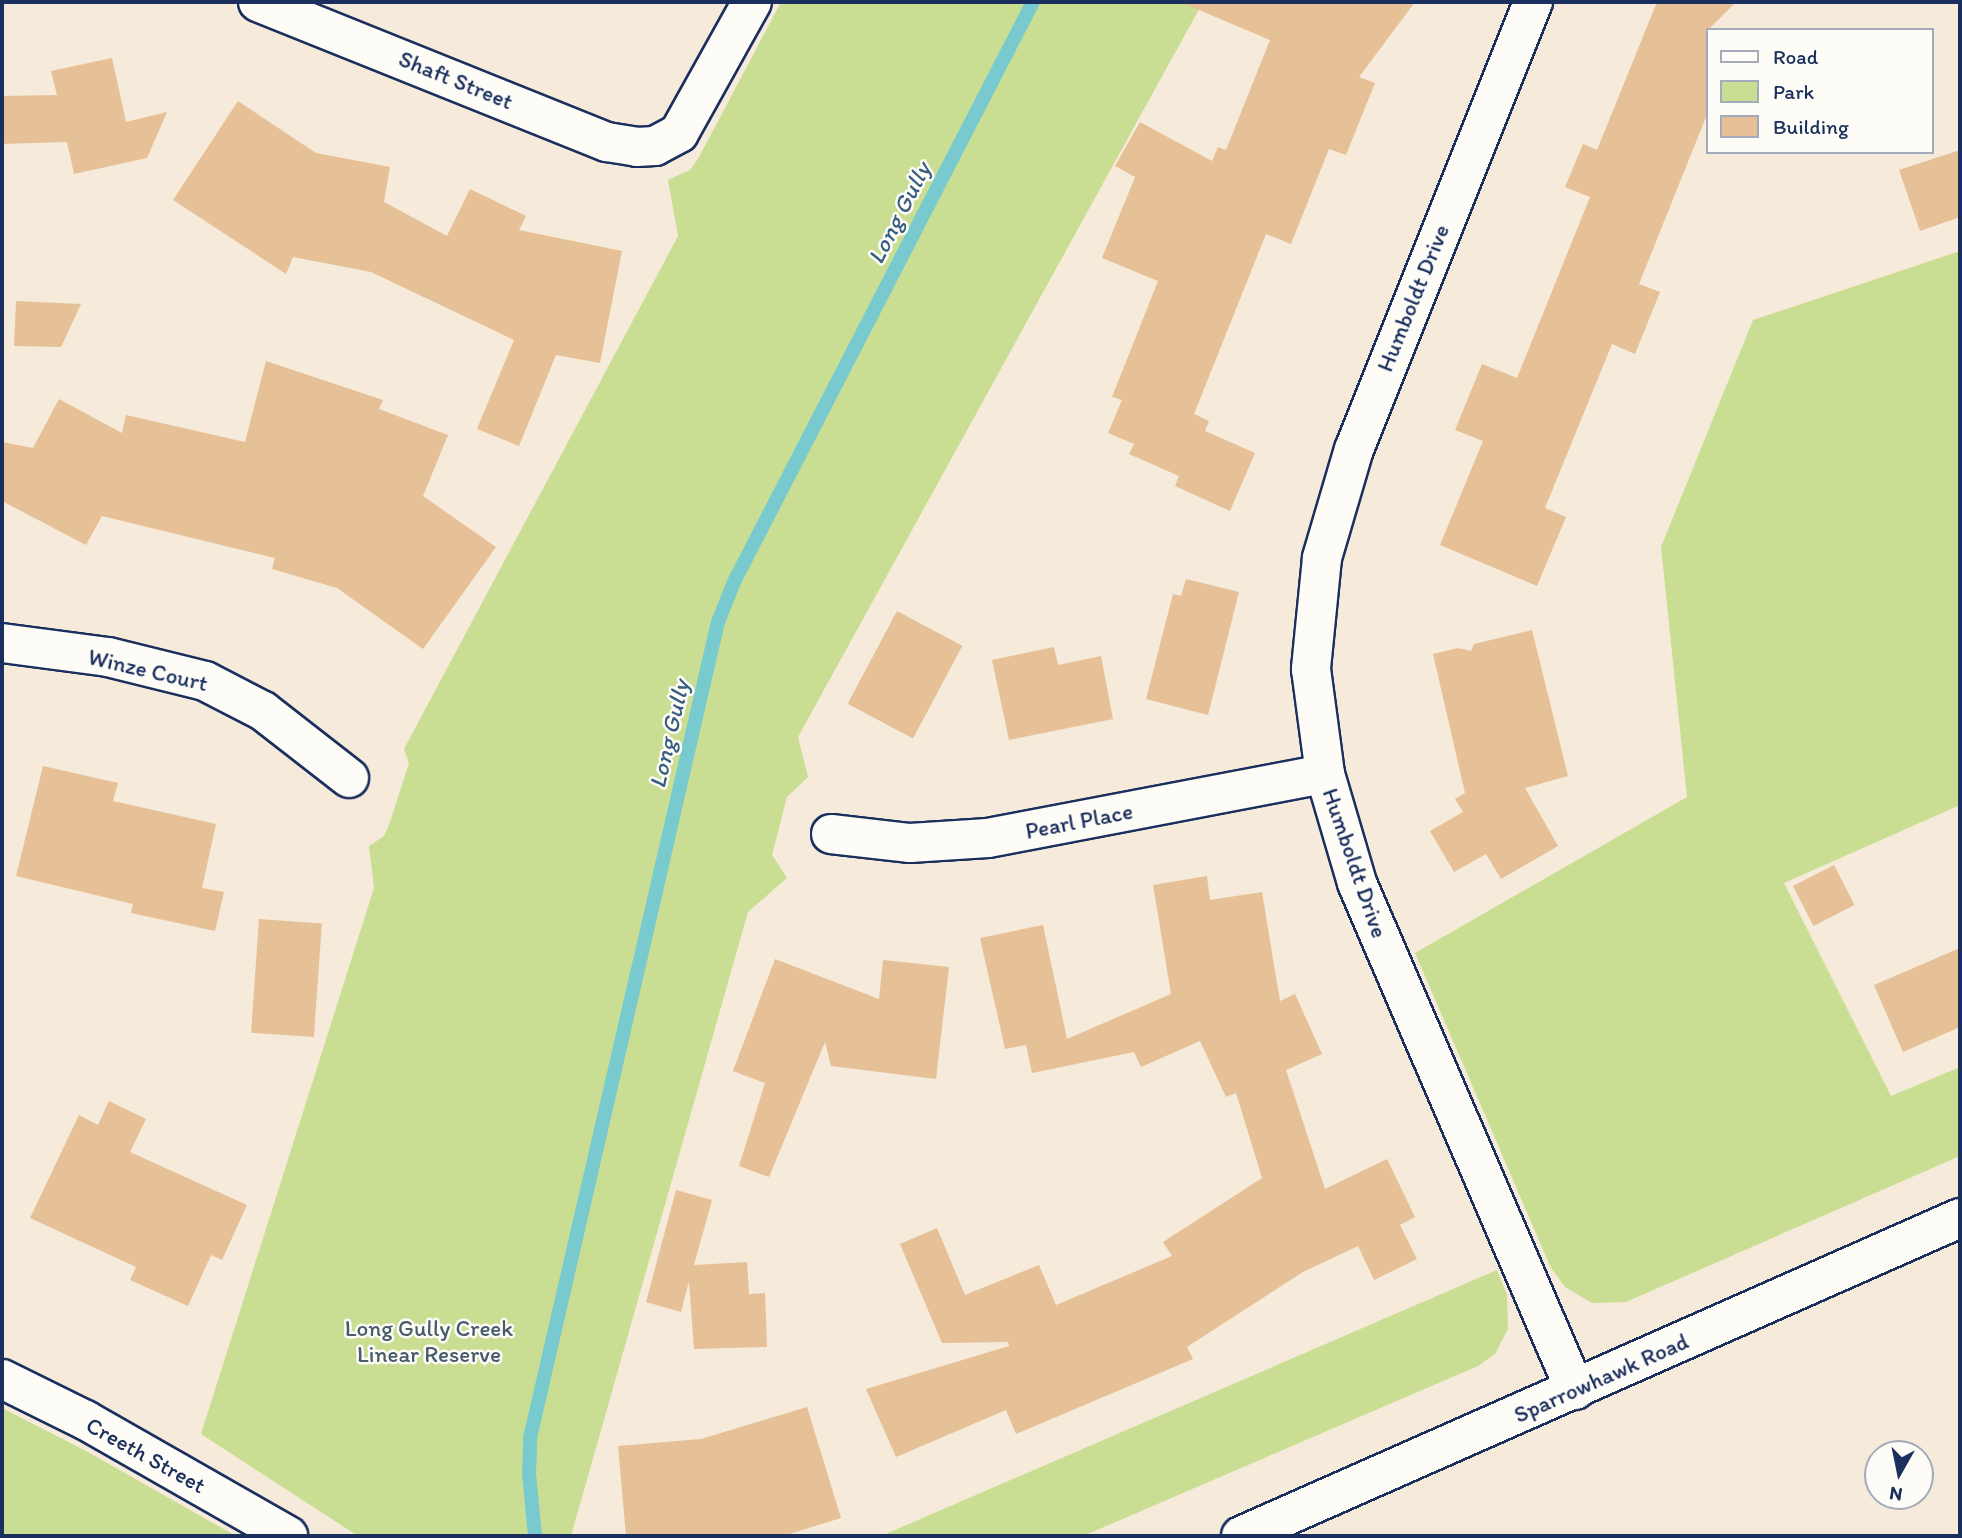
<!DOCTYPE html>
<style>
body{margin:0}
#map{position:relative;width:1962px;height:1538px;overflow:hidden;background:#f6eada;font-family:Itim,sans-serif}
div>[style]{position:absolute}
.green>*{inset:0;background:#c9de93}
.stream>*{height:14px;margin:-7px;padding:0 7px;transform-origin:7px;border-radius:7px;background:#79cacf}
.building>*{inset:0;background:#e6c096;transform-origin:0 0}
.roads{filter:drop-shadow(2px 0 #1b2f5e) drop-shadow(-2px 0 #1b2f5e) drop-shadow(0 2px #1b2f5e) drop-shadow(0 -2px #1b2f5e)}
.minor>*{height:38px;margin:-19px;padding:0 19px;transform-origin:19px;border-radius:19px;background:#fdfcf7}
.secondary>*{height:38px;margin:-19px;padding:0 19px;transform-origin:19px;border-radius:19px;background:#fdfcf7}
span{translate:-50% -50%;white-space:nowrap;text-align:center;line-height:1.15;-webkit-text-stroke:5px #fdfcf7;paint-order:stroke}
.street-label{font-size:23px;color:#1b2f5e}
.park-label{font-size:23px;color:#465b6b}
.water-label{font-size:24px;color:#375e80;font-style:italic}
.frame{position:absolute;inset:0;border:4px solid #1b2f5e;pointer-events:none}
.legend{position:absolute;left:1706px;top:28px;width:228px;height:126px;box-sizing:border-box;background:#fdfcf7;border:2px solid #a3aaba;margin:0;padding:9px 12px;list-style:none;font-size:21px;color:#1b2f5e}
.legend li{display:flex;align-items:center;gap:14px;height:35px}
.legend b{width:35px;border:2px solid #a3aaba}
.north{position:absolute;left:1864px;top:1440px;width:70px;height:70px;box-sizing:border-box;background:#fdfcf7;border:2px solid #a3aaba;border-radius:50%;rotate:189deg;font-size:19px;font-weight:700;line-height:28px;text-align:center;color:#1b2f5e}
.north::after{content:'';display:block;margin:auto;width:24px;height:32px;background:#1b2f5e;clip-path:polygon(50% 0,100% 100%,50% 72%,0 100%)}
</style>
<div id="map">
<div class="green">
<i style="clip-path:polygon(781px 2px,1203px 2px,798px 737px,808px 777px,787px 797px,772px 855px,787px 878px,748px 912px,571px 1536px,358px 1536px,201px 1434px,374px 888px,369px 846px,384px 836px,389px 825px,409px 763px,404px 749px,678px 236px,668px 180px,690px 170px,698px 159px)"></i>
<i style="clip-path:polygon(1960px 251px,1960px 805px,1784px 883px,1891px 1096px,1960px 1067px,1960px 1156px,1626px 1302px,1592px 1303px,1565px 1287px,1551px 1268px,1415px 953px,1687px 797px,1661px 547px,1753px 320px)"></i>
<i style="clip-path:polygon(1497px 1270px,1507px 1295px,1508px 1329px,1495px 1354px,1478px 1366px,1083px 1536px,881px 1536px)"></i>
<i style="clip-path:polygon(2px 1408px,86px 1451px,236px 1536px,2px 1536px)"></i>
</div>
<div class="stream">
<i style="left:535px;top:1536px;width:62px;rotate:-95.5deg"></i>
<i style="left:529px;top:1474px;width:36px;rotate:-88deg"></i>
<i style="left:530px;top:1438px;width:837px;rotate:-77.03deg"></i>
<i style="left:718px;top:622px;width:43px;rotate:-68.2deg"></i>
<i style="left:734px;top:582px;width:653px;rotate:-62.73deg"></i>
</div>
<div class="building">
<i style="clip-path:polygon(1180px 2px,1415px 2px,1359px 77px,1375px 83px,1346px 155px,1329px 149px,1291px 244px,1266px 234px,1194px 414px,1209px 421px,1205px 431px,1255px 453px,1230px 511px,1175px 486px,1179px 476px,1129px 454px,1134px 444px,1108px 433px,1122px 400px,1112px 397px,1158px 281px,1102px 258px,1135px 177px,1115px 166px,1140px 122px,1212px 161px,1218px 147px,1226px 150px,1270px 40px)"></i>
<i style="clip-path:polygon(1657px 2px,1736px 2px,1708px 30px,1708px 112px,1639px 284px,1660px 292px,1635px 354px,1612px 344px,1545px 508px,1566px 517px,1537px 586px,1440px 545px,1483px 441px,1455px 430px,1482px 364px,1517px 378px,1590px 197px,1565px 187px,1583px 144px,1597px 150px)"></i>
<i style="clip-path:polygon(112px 58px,126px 122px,167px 112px,147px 158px,74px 174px,67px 142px,2px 144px,2px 96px,57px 95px,51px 71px)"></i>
<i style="clip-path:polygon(238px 101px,316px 153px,390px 167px,384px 202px,447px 236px,470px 189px,526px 216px,519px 230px,622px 251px,600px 363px,556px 355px,519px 446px,477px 429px,514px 340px,371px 272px,293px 257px,286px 274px,173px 200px)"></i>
<i style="clip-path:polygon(1960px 150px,1960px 217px,1920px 231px,1899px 170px)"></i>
<i style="clip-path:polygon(16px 301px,81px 304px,61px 347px,14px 346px)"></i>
<i style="clip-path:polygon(266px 361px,383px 400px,379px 409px,448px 435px,423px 496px,496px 547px,423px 649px,337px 588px,272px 569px,275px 558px,102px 516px,86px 545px,2px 501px,2px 442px,33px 448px,59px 399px,122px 433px,126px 415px,245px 442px)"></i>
<i style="clip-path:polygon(1186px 579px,1239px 592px,1208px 715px,1146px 699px,1173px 594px,1181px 596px)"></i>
<i style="left:897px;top:611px;width:74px;height:105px;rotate:28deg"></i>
<i style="clip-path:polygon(1532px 630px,1568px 776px,1525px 788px,1558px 846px,1501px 879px,1486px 854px,1454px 872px,1430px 831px,1463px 812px,1455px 799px,1465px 793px,1433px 654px,1458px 648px,1471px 651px,1474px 644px)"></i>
<i style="clip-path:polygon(1054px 647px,1058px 665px,1101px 656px,1113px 719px,1009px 740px,992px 660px)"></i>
<i style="clip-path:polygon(43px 766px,118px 783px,113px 801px,216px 824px,202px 888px,224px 892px,215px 931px,131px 913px,133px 904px,16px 876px)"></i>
<i style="left:1834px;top:865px;width:45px;height:46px;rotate:63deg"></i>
<i style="clip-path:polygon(1207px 876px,1210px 900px,1262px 892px,1280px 1001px,1295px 994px,1322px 1054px,1286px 1070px,1325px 1189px,1387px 1159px,1415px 1217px,1400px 1225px,1417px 1259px,1374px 1280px,1358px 1246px,1303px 1272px,1187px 1347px,1193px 1359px,1016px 1434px,1006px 1410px,896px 1457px,866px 1389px,1009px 1346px,1008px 1342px,942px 1343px,900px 1244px,937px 1228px,965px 1295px,1039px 1265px,1056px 1305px,1172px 1256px,1163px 1242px,1262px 1178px,1236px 1093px,1226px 1097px,1200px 1041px,1141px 1067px,1134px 1052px,1032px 1073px,1026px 1045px,1005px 1049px,980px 938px,1043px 925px,1067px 1039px,1171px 994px,1153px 885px)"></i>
<i style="left:259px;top:919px;width:63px;height:114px;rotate:4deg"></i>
<i style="clip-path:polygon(1960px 948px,1960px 1027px,1903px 1052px,1874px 985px)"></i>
<i style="clip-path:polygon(775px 959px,879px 999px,883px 960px,949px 967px,936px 1079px,831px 1066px,825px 1042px,769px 1177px,739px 1166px,765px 1083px,733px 1071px)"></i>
<i style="clip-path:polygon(109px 1101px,146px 1119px,130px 1152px,247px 1205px,222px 1260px,211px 1255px,188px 1306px,130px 1280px,136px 1267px,30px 1218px,79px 1115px,98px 1125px)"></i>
<i style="clip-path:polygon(676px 1190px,712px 1200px,694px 1265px,747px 1262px,749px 1294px,765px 1293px,767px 1347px,694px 1349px,689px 1281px,681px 1312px,646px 1302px)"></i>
<i style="clip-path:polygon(807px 1407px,841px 1518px,783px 1536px,626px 1536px,618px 1446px,701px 1439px)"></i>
</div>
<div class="roads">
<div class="minor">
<i style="left:258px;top:2px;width:376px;rotate:21.9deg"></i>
<i style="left:607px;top:142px;width:30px;rotate:9deg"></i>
<i style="left:637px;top:147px;width:18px;rotate:-3deg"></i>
<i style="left:655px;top:146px;width:27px;rotate:-28deg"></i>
<i style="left:679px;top:133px;width:150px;rotate:-60.9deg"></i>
<i style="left:1533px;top:2px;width:482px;rotate:111.8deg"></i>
<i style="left:1354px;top:449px;width:114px;rotate:106.4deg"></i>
<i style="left:1322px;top:558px;width:112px;rotate:95.7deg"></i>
<i style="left:1311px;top:669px;width:106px;rotate:82.4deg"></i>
<i style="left:1325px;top:774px;width:114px;rotate:73.6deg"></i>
<i style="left:1357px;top:883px;width:552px;rotate:66.73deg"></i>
<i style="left:2px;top:643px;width:107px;rotate:7.5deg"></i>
<i style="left:108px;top:657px;width:100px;rotate:13.9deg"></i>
<i style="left:205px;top:681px;width:65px;rotate:27.3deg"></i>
<i style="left:263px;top:711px;width:109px;rotate:37.9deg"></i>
<i style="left:831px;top:834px;width:80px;rotate:6.5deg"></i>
<i style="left:910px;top:843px;width:78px;rotate:-3.7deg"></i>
<i style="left:988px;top:838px;width:343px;rotate:-10.8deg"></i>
</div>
<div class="secondary">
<i style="left:2px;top:1379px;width:93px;rotate:26.3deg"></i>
<i style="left:85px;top:1420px;width:234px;rotate:29.7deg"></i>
<i style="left:1241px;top:1536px;width:786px;rotate:-23.86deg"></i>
</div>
</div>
<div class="street-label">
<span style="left:456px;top:80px;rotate:22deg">Shaft Street</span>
<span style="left:1413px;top:298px;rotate:-68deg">Humboldt Drive</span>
<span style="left:148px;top:670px;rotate:13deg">Winze Court</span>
<span style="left:1079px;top:821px;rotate:-11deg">Pearl Place</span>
<span style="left:1355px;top:863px;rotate:71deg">Humboldt Drive</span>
<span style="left:1601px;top:1378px;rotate:-24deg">Sparrowhawk Road</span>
<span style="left:146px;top:1455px;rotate:29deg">Creeth Street</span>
</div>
<div class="park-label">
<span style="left:429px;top:1341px">Long Gully Creek<br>Linear Reserve</span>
</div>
<div class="water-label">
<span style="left:899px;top:213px;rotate:-63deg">Long Gully</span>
<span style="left:669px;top:734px;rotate:-77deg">Long Gully</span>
</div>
<div class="frame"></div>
<ul class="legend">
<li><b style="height:9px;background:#fdfcf7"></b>Road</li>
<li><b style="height:19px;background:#c9de93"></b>Park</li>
<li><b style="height:19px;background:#e6c096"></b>Building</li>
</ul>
<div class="north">N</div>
</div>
